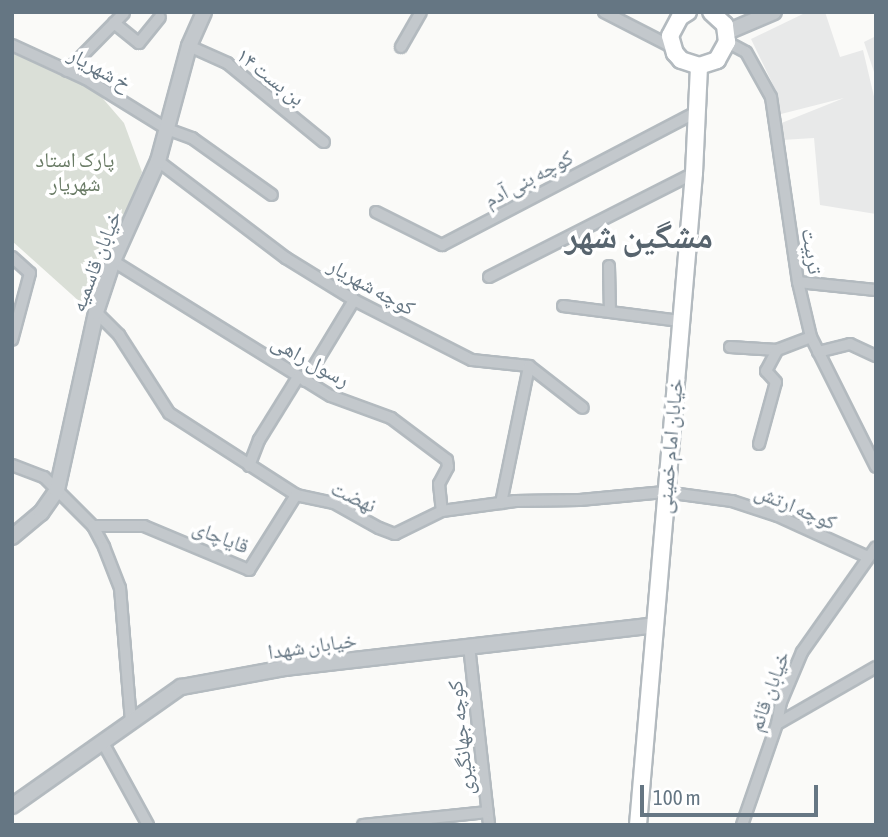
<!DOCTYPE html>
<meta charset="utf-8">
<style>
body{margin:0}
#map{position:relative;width:888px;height:837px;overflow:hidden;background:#fafaf8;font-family:"Asap Condensed","Noto Naskh Arabic",sans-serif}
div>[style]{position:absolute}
.built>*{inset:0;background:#e8e9e9}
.green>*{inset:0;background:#dadfd7}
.roads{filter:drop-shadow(2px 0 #b3babf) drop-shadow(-2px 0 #b3babf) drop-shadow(0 2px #b3babf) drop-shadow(0 -2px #b3babf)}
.minor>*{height:10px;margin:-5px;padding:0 5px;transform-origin:5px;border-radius:5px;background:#c3c8cc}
.tertiary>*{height:14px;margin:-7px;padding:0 7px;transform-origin:7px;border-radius:7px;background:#c3c8cc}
.secondary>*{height:16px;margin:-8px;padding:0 8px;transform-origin:8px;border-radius:8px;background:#fff}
span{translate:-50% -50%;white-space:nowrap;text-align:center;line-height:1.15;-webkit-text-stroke:7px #fff;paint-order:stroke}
.street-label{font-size:21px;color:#657683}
.park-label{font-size:21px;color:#687a64}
.town-label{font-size:35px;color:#57646e;font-weight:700}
.frame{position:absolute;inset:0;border:14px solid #657683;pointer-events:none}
.scale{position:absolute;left:640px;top:785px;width:178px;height:32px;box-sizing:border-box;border:4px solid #657683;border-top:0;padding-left:9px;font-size:21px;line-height:24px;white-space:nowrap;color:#657683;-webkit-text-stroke:5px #fff;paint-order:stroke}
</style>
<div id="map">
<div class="built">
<i style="clip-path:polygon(807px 12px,825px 12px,840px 57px,863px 50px,876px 105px,876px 214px,820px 205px,814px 138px,782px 140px,779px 124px,844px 98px,781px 114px,777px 93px,751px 39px)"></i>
<i style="clip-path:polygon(876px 36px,876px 78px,864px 42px)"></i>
</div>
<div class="green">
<i style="clip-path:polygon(12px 45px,86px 79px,124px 123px,142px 172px,132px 200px,93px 269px,86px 300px,80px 302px,12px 241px)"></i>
</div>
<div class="roads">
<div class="minor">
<i style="left:604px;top:12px;width:76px;rotate:27.2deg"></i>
<i style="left:114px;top:23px;width:32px;rotate:39deg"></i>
<i style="left:139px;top:43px;width:33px;rotate:-51deg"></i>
<i style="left:727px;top:42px;width:21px;rotate:28deg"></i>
<i style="left:746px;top:52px;width:51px;rotate:60.9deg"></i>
<i style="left:771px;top:97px;width:187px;rotate:81.7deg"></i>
<i style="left:798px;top:282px;width:57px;rotate:76.7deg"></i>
<i style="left:811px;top:337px;width:145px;rotate:63.4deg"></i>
<i style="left:12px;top:45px;width:81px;rotate:24.7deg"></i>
<i style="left:86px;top:79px;width:95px;rotate:31.7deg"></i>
<i style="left:167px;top:129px;width:27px;rotate:20deg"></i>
<i style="left:192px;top:138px;width:98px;rotate:35.5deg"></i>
<i style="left:189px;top:46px;width:42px;rotate:24.1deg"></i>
<i style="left:227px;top:63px;width:125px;rotate:39.2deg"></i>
<i style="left:401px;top:47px;width:40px;rotate:-60.3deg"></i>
<i style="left:67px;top:71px;width:81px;rotate:-45.5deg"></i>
<i style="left:158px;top:161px;width:161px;rotate:37.2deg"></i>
<i style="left:286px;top:258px;width:80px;rotate:31.7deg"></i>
<i style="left:354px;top:300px;width:132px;rotate:27deg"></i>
<i style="left:472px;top:360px;width:57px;rotate:6deg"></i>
<i style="left:529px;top:366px;width:68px;rotate:37.9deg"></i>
<i style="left:376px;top:212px;width:74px;rotate:26.6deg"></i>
<i style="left:442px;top:245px;width:289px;rotate:-27.6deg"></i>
<i style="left:12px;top:257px;width:24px;rotate:42deg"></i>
<i style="left:30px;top:273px;width:69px;rotate:105deg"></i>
<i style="left:113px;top:261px;width:256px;rotate:31.8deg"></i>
<i style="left:331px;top:396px;width:64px;rotate:20.1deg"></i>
<i style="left:391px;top:418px;width:70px;rotate:36.9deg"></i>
<i style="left:447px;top:460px;width:7px;rotate:82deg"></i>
<i style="left:448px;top:467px;width:19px;rotate:118deg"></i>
<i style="left:439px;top:484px;width:27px;rotate:84deg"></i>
<i style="left:609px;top:266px;width:46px;rotate:88.8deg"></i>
<i style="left:489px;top:277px;width:230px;rotate:-26.9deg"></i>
<i style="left:798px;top:282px;width:78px;rotate:5.9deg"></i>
<i style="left:563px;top:306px;width:118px;rotate:7.3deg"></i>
<i style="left:96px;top:312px;width:33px;rotate:45deg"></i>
<i style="left:119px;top:335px;width:93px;rotate:57.3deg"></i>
<i style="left:169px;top:413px;width:151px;rotate:32.8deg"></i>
<i style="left:296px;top:495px;width:39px;rotate:12deg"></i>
<i style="left:334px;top:503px;width:51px;rotate:29.1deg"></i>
<i style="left:379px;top:528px;width:17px;rotate:21deg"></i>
<i style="left:395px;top:534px;width:52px;rotate:-26.1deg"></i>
<i style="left:442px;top:511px;width:74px;rotate:-7.8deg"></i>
<i style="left:515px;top:501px;width:65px;rotate:-0.9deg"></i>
<i style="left:580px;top:500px;width:85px;rotate:-5.4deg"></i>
<i style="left:665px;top:492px;width:68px;rotate:7.7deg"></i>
<i style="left:732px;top:501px;width:48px;rotate:18.1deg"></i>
<i style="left:778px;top:516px;width:99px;rotate:24.5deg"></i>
<i style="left:730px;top:347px;width:47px;rotate:3.7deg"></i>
<i style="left:777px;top:350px;width:36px;rotate:-21deg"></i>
<i style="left:818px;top:352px;width:33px;rotate:-14deg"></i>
<i style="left:850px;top:344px;width:29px;rotate:25deg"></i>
<i style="left:305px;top:381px;width:95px;rotate:-58.8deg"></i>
<i style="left:759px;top:444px;width:64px;rotate:-74.7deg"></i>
<i style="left:776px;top:382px;width:15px;rotate:-132deg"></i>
<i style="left:766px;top:371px;width:24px;rotate:-62deg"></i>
<i style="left:12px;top:465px;width:34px;rotate:21deg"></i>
<i style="left:44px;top:477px;width:69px;rotate:45deg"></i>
<i style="left:93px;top:526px;width:24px;rotate:62deg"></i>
<i style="left:104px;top:547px;width:44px;rotate:68.7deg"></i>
<i style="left:120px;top:588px;width:133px;rotate:85.3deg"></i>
<i style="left:249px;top:466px;width:28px;rotate:-69deg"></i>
<i style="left:259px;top:440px;width:74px;rotate:-58.2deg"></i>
<i style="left:501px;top:503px;width:140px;rotate:-78.4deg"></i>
<i style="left:93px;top:526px;width:51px"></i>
<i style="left:144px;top:526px;width:114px;rotate:22.7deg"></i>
<i style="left:249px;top:570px;width:89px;rotate:-57.9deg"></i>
<i style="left:469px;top:646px;width:180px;rotate:83.6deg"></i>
<i style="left:777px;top:724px;width:114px;rotate:-29.9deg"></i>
<i style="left:102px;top:741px;width:96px;rotate:61.3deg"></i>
<i style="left:363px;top:825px;width:125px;rotate:-6deg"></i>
<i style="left:742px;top:825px;width:107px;rotate:-70.9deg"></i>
<i style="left:777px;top:724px;width:22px;rotate:-80deg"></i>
<i style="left:781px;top:702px;width:54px;rotate:-67.2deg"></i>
<i style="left:802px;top:652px;width:128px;rotate:-54.8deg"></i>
</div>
<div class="tertiary">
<i style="left:727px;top:32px;width:51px;rotate:-23.1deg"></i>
<i style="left:12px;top:537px;width:38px;rotate:-40deg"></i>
<i style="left:41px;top:513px;width:28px;rotate:-55deg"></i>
<i style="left:57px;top:490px;width:182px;rotate:-77.6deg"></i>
<i style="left:96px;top:312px;width:54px;rotate:-71.6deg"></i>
<i style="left:113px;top:261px;width:110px;rotate:-65.8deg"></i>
<i style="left:158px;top:161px;width:119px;rotate:-74.9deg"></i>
<i style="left:189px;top:46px;width:37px;rotate:-66deg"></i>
<i style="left:12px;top:806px;width:207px;rotate:-35.2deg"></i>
<i style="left:181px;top:687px;width:106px;rotate:-10.4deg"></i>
<i style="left:285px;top:668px;width:372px;rotate:-6.6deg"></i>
</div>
<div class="secondary">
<i style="left:688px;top:12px;width:9px;rotate:148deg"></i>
<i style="left:680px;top:17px;width:21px;rotate:118deg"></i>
<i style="left:670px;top:36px;width:18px;rotate:74deg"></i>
<i style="left:675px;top:53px;width:9px;rotate:49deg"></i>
<i style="left:681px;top:60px;width:19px;rotate:18deg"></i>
<i style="left:699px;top:66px;width:19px;rotate:-18deg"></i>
<i style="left:717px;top:60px;width:21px;rotate:-61deg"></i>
<i style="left:727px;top:42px;width:17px;rotate:-97deg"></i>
<i style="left:725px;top:25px;width:19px;rotate:-137deg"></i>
<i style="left:638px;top:825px;width:654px;rotate:-85.09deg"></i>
<i style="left:694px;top:173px;width:107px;rotate:-87.3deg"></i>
</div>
</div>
<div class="street-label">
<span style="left:100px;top:68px;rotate:29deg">خ شهریار</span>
<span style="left:271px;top:76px;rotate:38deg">بن بست ۱۴</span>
<span style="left:528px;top:178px;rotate:-28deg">کوچه بنی آدم</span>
<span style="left:813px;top:251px;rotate:81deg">تربیت</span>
<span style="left:95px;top:261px;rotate:-69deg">خیابان قاسمیه</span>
<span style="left:372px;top:286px;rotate:29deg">کوچه شهریار</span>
<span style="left:311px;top:360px;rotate:29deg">رسول راهی</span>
<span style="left:669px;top:446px;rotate:-85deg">خیابان امام خمینی</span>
<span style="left:354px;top:496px;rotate:25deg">نهضت</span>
<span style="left:796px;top:506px;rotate:23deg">کوچه ارتش</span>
<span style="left:221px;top:536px;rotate:21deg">قایاچای</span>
<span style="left:312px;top:645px;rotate:-8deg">خیابان شهدا</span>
<span style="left:768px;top:691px;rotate:-70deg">خیابان قائم</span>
<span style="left:460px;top:738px;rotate:-96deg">کوچه جهانگیری</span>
</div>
<div class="park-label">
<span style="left:75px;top:171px">پارک استاد<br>شهریار</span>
</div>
<div class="town-label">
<span style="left:639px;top:235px">مشگین شهر</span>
</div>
<div class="frame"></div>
<div class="scale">100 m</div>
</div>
